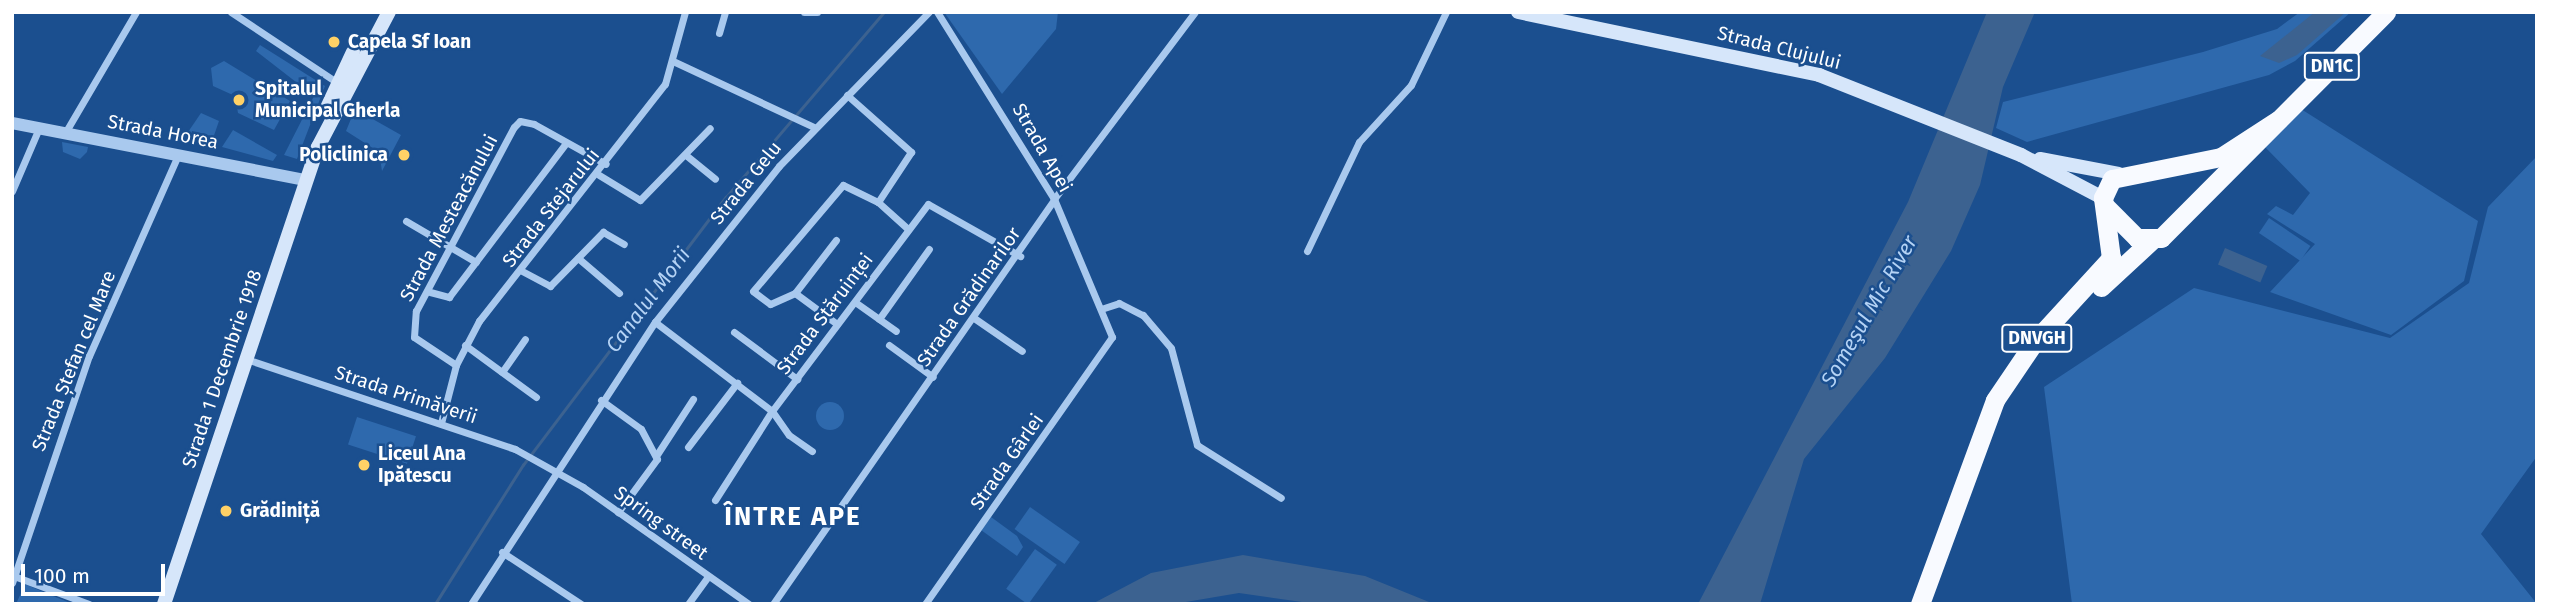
<!DOCTYPE html>
<meta charset="utf-8">
<style>
body{margin:0}
#map{position:relative;width:2549px;height:616px;overflow:hidden;background:#1b4f8f;font-family:"Fira Sans",sans-serif}
div>[style]{position:absolute}
.green>*{inset:0;background:#2e69ad;transform-origin:0 0}
.round{border-radius:50%}
.water>*{inset:0;background:#3c6290;transform-origin:0 0}
.stream>*{height:2.5px;margin:-1.25px;padding:0 1.25px;transform-origin:1.25px;border-radius:1.25px;background:#3c6290}
.minor>*{height:7px;margin:-3.5px;padding:0 3.5px;transform-origin:3.5px;border-radius:3.5px;background:#a9c9ee}
.tertiary>*{height:12px;margin:-6px;padding:0 6px;transform-origin:6px;border-radius:6px;background:#a9c9ee}
.secondary>*{height:14px;margin:-7px;padding:0 7px;transform-origin:7px;border-radius:7px;background:#d6e6fa}
.trunk>*{height:19px;margin:-9.5px;padding:0 9.5px;transform-origin:9.5px;border-radius:9.5px;background:#f8faff}
.dots>*{width:19px;height:19px;translate:-50% -50%;box-sizing:border-box;border:4px solid #1b4f8f;border-radius:50%}
span{translate:-50% -50%;white-space:nowrap;text-align:center;line-height:1.15;-webkit-text-stroke:5px #1b4f8f;paint-order:stroke}
.shield-label span{padding:2px 5px;background:#1b4f8f;border:2px solid;border-radius:5px;-webkit-text-stroke-width:0}
.shield-label{font-size:18px;color:#fff;font-weight:700}
.poi-label{font-size:19px;color:#fff;font-weight:700}
.left{translate:0 -50%;text-align:left}
.right{translate:-100% -50%;text-align:right}
.street-label{font-size:19px;color:#fff}
.water-label{font-size:21px;color:#b5d3f5;font-style:italic}
.district-label{font-size:26px;color:#fff;font-weight:700;letter-spacing:2px}
.frame{position:absolute;inset:0;border:14px solid #fff;pointer-events:none}
.scale{position:absolute;left:21px;top:564px;width:144px;height:32px;box-sizing:border-box;border:4px solid #fff;border-top:0;padding-left:9px;font-size:21px;line-height:24px;white-space:nowrap;color:#fff;-webkit-text-stroke:5px #1b4f8f;paint-order:stroke}
</style>
<div id="map">
<div class="green">
<i style="clip-path:polygon(944px 12px,1058px 12px,1056px 29px,1002px 94px)"></i>
<i style="clip-path:polygon(2300px 12px,2351px 12px,2295px 61px,2269px 75px,2027px 142px,1996px 128px,2003px 102px,2203px 52px,2277px 29px)"></i>
<i style="clip-path:polygon(260px 45px,325px 86px,297px 159px,284px 155px,314px 96px,256px 51px)"></i>
<i style="clip-path:polygon(224px 61px,290px 101px,274px 130px,238px 113px,235px 96px,213px 86px,211px 68px)"></i>
<i style="clip-path:polygon(355px 109px,401px 135px,382px 171px,379px 152px,346px 131px)"></i>
<i style="clip-path:polygon(2301px 109px,2478px 221px,2464px 281px,2391px 335px,2270px 292px,2315px 244px,2267px 214px,2276px 206px,2293px 215px,2310px 193px,2265px 147px)"></i>
<i style="clip-path:polygon(201px 113px,219px 121px,210px 147px,186px 135px)"></i>
<i style="clip-path:polygon(233px 130px,277px 155px,273px 161px,222px 147px)"></i>
<i style="clip-path:polygon(62px 142px,88px 147px,87px 152px,80px 159px,63px 152px)"></i>
<i style="clip-path:polygon(2537px 156px,2537px 456px,2481px 534px,2537px 604px,2072px 604px,2044px 387px,2194px 288px,2390px 338px,2469px 283px,2488px 207px)"></i>
<i style="left:2269px;top:218px;width:50px;height:18px;rotate:34deg"></i>
<i class="round" style="left:816px;top:402px;width:28px;height:28px"></i>
<i style="left:357px;top:417px;width:62px;height:29px;rotate:18deg"></i>
<i style="left:1030px;top:507px;width:61px;height:27px;rotate:35deg"></i>
<i style="clip-path:polygon(991px 517px,1017px 536px,1023px 547px,1017px 556px,981px 530px)"></i>
<i style="left:1035px;top:549px;width:27px;height:49px;rotate:36deg"></i>
<i style="clip-path:polygon(25px 584px,48px 594px,73px 604px,16px 604px)"></i>
</div>
<div class="water">
<i style="clip-path:polygon(1987px 12px,2035px 12px,2003px 87px,1980px 185px,1951px 251px,1885px 358px,1804px 459px,1760px 604px,1698px 604px,1908px 202px)"></i>
<i style="clip-path:polygon(2315px 12px,2346px 12px,2297px 55px,2279px 63px,2260px 56px)"></i>
<i style="left:2225px;top:248px;width:46px;height:18px;rotate:23deg"></i>
<i style="clip-path:polygon(1243px 555px,1365px 576px,1434px 604px,1316px 604px,1239px 593px,1174px 604px,1092px 604px,1151px 573px)"></i>
</div>
<div class="stream">
<i style="left:435px;top:604px;width:165px;rotate:-57.7deg"></i>
<i style="left:523px;top:465px;width:336px;rotate:-52.9deg"></i>
<i style="left:726px;top:197px;width:243px;rotate:-49.5deg"></i>
</div>
<div class="minor">
<i style="left:231px;top:12px;width:128px;rotate:33.6deg"></i>
<i style="left:804px;top:12px;width:13px"></i>
<i style="left:719px;top:33px;width:22px;rotate:-74deg"></i>
<i style="left:675px;top:62px;width:153px;rotate:25.1deg"></i>
<i style="left:847px;top:95px;width:86px;rotate:41.7deg"></i>
<i style="left:911px;top:152px;width:60px;rotate:123.4deg"></i>
<i style="left:878px;top:202px;width:39px;rotate:42deg"></i>
<i style="left:65px;top:133px;width:140px;rotate:-59.6deg"></i>
<i style="left:687px;top:156px;width:36px;rotate:39deg"></i>
<i style="left:599px;top:175px;width:48px;rotate:31.4deg"></i>
<i style="left:640px;top:200px;width:100px;rotate:-45.8deg"></i>
<i style="left:12px;top:191px;width:69px;rotate:-66.8deg"></i>
<i style="left:406px;top:221px;width:81px;rotate:30.4deg"></i>
<i style="left:1307px;top:251px;width:121px;rotate:-64.5deg"></i>
<i style="left:1359px;top:142px;width:77px;rotate:-47.6deg"></i>
<i style="left:1411px;top:85px;width:81px;rotate:-64.4deg"></i>
<i style="left:578px;top:258px;width:54px;rotate:40.5deg"></i>
<i style="left:522px;top:271px;width:32px;rotate:28deg"></i>
<i style="left:550px;top:286px;width:76px;rotate:-45.5deg"></i>
<i style="left:603px;top:232px;width:24px;rotate:30deg"></i>
<i style="left:430px;top:292px;width:20px;rotate:15deg"></i>
<i style="left:449px;top:297px;width:193px;rotate:-52.8deg"></i>
<i style="left:795px;top:293px;width:67px;rotate:-52.3deg"></i>
<i style="left:855px;top:302px;width:50px;rotate:35.3deg"></i>
<i style="left:1101px;top:309px;width:19px;rotate:-18deg"></i>
<i style="left:1119px;top:303px;width:27px;rotate:27deg"></i>
<i style="left:1143px;top:315px;width:43px;rotate:49.7deg"></i>
<i style="left:1171px;top:348px;width:100px;rotate:75deg"></i>
<i style="left:1197px;top:445px;width:99px;rotate:32.2deg"></i>
<i style="left:974px;top:318px;width:58px;rotate:34.5deg"></i>
<i style="left:879px;top:319px;width:86px;rotate:-54.5deg"></i>
<i style="left:655px;top:322px;width:147px;rotate:37.3deg"></i>
<i style="left:772px;top:411px;width:259px;rotate:-53deg"></i>
<i style="left:928px;top:204px;width:106px;rotate:29.5deg"></i>
<i style="left:837px;top:324px;width:52px;rotate:-143.6deg"></i>
<i style="left:795px;top:293px;width:27px;rotate:156deg"></i>
<i style="left:770px;top:304px;width:21px;rotate:-143deg"></i>
<i style="left:753px;top:291px;width:139px;rotate:-49.7deg"></i>
<i style="left:843px;top:185px;width:39px;rotate:26deg"></i>
<i style="left:734px;top:332px;width:79px;rotate:36.7deg"></i>
<i style="left:465px;top:345px;width:88px;rotate:36.2deg"></i>
<i style="left:889px;top:345px;width:54px;rotate:36deg"></i>
<i style="left:246px;top:359px;width:284px;rotate:18.5deg"></i>
<i style="left:515px;top:449px;width:78px;rotate:29.2deg"></i>
<i style="left:583px;top:487px;width:203px;rotate:35.2deg"></i>
<i style="left:456px;top:365px;width:50px;rotate:-146.3deg"></i>
<i style="left:414px;top:337px;width:26px;rotate:-86deg"></i>
<i style="left:416px;top:311px;width:208px;rotate:-62deg"></i>
<i style="left:514px;top:127px;width:8px;rotate:-45deg"></i>
<i style="left:520px;top:121px;width:14px;rotate:12deg"></i>
<i style="left:534px;top:124px;width:82px;rotate:29.1deg"></i>
<i style="left:502px;top:372px;width:40px;rotate:-55.1deg"></i>
<i style="left:601px;top:400px;width:49px;rotate:35.9deg"></i>
<i style="left:641px;top:429px;width:34px;rotate:62deg"></i>
<i style="left:657px;top:459px;width:66px;rotate:126.3deg"></i>
<i style="left:772px;top:411px;width:29px;rotate:55deg"></i>
<i style="left:789px;top:435px;width:28px;rotate:35deg"></i>
<i style="left:441px;top:423px;width:60px;rotate:-75.5deg"></i>
<i style="left:456px;top:365px;width:50px;rotate:-62.4deg"></i>
<i style="left:479px;top:321px;width:301px;rotate:-51.9deg"></i>
<i style="left:665px;top:84px;width:75px;rotate:-74.5deg"></i>
<i style="left:688px;top:447px;width:81px;rotate:-52.6deg"></i>
<i style="left:656px;top:456px;width:68px;rotate:-57deg"></i>
<i style="left:715px;top:500px;width:106px;rotate:-57.4deg"></i>
<i style="left:502px;top:552px;width:95px;rotate:33.4deg"></i>
<i style="left:14px;top:576px;width:80px;rotate:20.5deg"></i>
<i style="left:12px;top:583px;width:240px;rotate:-71.3deg"></i>
<i style="left:89px;top:356px;width:220px;rotate:-66.1deg"></i>
<i style="left:471px;top:604px;width:337px;rotate:-56.9deg"></i>
<i style="left:655px;top:322px;width:199px;rotate:-51.5deg"></i>
<i style="left:779px;top:166px;width:215px;rotate:-45.8deg"></i>
<i style="left:688px;top:604px;width:34px;rotate:-54deg"></i>
<i style="left:773px;top:604px;width:493px;rotate:-55.2deg"></i>
<i style="left:1054px;top:199px;width:234px;rotate:-53deg"></i>
<i style="left:925px;top:604px;width:326px;rotate:-55deg"></i>
<i style="left:1112px;top:337px;width:150px;rotate:-112.8deg"></i>
<i style="left:1054px;top:199px;width:221px;rotate:-122deg"></i>
</div>
<div class="tertiary">
<i style="left:12px;top:123px;width:299px;rotate:11deg"></i>
</div>
<div class="secondary">
<i style="left:1518px;top:12px;width:308px;rotate:11.8deg"></i>
<i style="left:1819px;top:75px;width:217px;rotate:21.6deg"></i>
<i style="left:2021px;top:155px;width:93px;rotate:27.7deg"></i>
<i style="left:326px;top:110px;width:64px;rotate:-65deg"></i>
<i style="left:2040px;top:159px;width:80px;rotate:10.8deg"></i>
<i style="left:164px;top:604px;width:482px;rotate:-71.4deg"></i>
<i style="left:318px;top:147px;width:153px;rotate:-62.3deg"></i>
</div>
<div class="trunk">
<i style="left:2106px;top:207px;width:44px;rotate:45deg"></i>
<i style="left:2137px;top:238px;width:24px"></i>
<i style="left:2161px;top:238px;width:319px;rotate:-45.1deg"></i>
<i style="left:2101px;top:287px;width:71px;rotate:-42.7deg"></i>
<i style="left:1920px;top:604px;width:217px;rotate:-69.8deg"></i>
<i style="left:1995px;top:400px;width:71px;rotate:-55.9deg"></i>
<i style="left:2035px;top:341px;width:113px;rotate:-47.5deg"></i>
<i style="left:2111px;top:258px;width:61px;rotate:-97.6deg"></i>
<i style="left:2103px;top:198px;width:21px;rotate:-65deg"></i>
<i style="left:2112px;top:179px;width:111px;rotate:-11.4deg"></i>
<i style="left:2221px;top:157px;width:68px;rotate:-33deg"></i>
</div>
<div class="dots">
<i style="left:334px;top:42px;background:#ffd166"></i>
<i style="left:239px;top:100px;background:#ffd166"></i>
<i style="left:404px;top:155px;background:#ffd166"></i>
<i style="left:364px;top:465px;background:#ffd166"></i>
<i style="left:226px;top:511px;background:#ffd166"></i>
</div>
<div class="shield-label">
<span style="left:2332px;top:66px">DN1C</span>
<span style="left:2037px;top:338px">DNVGH</span>
</div>
<div class="poi-label">
<span class="left" style="left:348px;top:42px">Capela Sf Ioan</span>
<span class="left" style="left:255px;top:100px">Spitalul<br>Municipal Gherla</span>
<span class="right" style="left:388px;top:155px">Policlinica</span>
<span class="left" style="left:378px;top:465px">Liceul Ana<br>Ipătescu</span>
<span class="left" style="left:240px;top:511px">Grădiniță</span>
</div>
<div class="street-label">
<span style="left:1779px;top:48px;rotate:14deg">Strada Clujului</span>
<span style="left:163px;top:132px;rotate:11deg">Strada Horea</span>
<span style="left:1042px;top:148px;rotate:60deg">Strada Apei</span>
<span style="left:746px;top:183px;rotate:-51deg">Strada Gelu</span>
<span style="left:551px;top:208px;rotate:-52deg">Strada Stejarului</span>
<span style="left:449px;top:218px;rotate:-62deg">Strada Mesteacănului</span>
<span style="left:969px;top:297px;rotate:-55deg">Strada Grădinarilor</span>
<span style="left:825px;top:314px;rotate:-53deg">Strada Stăruinței</span>
<span style="left:74px;top:361px;rotate:-68deg">Strada Ștefan cel Mare</span>
<span style="left:222px;top:369px;rotate:-71deg">Strada 1 Decembrie 1918</span>
<span style="left:406px;top:395px;rotate:18deg">Strada Primăverii</span>
<span style="left:1007px;top:462px;rotate:-55deg">Strada Gârlei</span>
<span style="left:661px;top:523px;rotate:36deg">Spring street</span>
</div>
<div class="water-label">
<span style="left:648px;top:300px;rotate:-53deg">Canalul Morii</span>
<span style="left:1869px;top:311px;rotate:-60deg">Someşul Mic River</span>
</div>
<div class="district-label">
<span style="left:793px;top:517px">ÎNTRE APE</span>
</div>
<div class="frame"></div>
<div class="scale">100 m</div>
</div>
